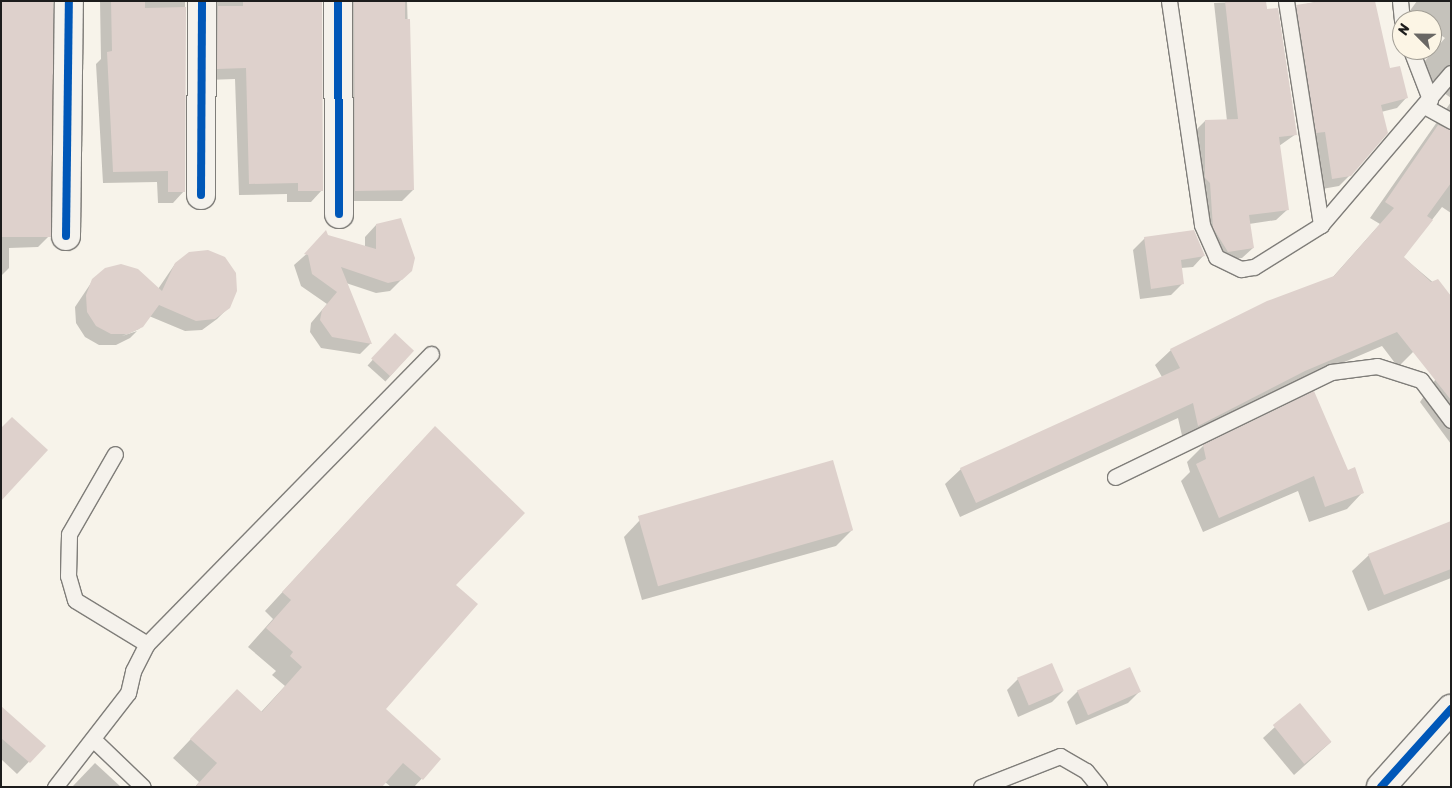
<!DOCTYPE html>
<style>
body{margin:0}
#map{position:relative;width:1452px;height:788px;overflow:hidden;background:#f7f3ea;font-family:Sriracha,sans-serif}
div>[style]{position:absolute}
.shadow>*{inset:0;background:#0003;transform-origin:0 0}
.building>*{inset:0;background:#ded1cc;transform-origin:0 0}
.roads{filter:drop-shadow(1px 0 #7f7d79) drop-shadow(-1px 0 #7f7d79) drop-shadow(0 1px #7f7d79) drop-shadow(0 -1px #7f7d79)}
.service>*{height:15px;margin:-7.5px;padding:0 7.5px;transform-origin:7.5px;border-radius:7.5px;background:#f5f2ec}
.minor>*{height:28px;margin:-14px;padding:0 14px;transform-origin:14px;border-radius:14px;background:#f5f2ec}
.cycleway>*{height:8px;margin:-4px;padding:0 4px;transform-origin:4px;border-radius:4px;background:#0057b8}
span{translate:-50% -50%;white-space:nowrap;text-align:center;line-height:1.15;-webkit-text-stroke:5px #fcf5e5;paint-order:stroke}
.frame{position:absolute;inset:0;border:2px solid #1c1c1c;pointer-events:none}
.north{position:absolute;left:1392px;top:10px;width:50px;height:50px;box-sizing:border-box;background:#fcf5e5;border:1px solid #a29e95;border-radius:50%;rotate:293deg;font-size:14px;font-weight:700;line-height:20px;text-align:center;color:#1c1c1c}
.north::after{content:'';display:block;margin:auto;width:18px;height:22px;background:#696764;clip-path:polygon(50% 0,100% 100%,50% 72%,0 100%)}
</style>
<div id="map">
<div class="shadow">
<i style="clip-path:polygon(1px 1px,49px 236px,38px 247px,9px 248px,9px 268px,1px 276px)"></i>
<i style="clip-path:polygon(100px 1px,185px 1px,184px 191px,173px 203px,158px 203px,157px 182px,103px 183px,96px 64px,101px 59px)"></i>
<i style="clip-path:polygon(200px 1px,321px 1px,322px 190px,311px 202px,287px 202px,287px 194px,239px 195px,235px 79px,206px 80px)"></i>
<i style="clip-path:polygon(336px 1px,407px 1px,413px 190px,402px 201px,344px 201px)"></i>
<i style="clip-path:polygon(1265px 1px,1296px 134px,1279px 146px,1287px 210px,1276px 220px,1249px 224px,1253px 248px,1242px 258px,1212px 260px,1194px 132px,1205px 121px,1227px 121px,1214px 3px)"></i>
<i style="clip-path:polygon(1320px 1px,1374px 1px,1389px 70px,1407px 97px,1397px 108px,1381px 112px,1350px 175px,1339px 186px,1322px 189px,1286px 17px,1297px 6px)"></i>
<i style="clip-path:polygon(1417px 1px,1451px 1px,1451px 98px,1444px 93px,1442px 80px,1430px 81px,1417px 70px,1445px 38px,1432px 29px,1432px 20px,1420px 20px,1409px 12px)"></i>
<i style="clip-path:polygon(1451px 102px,1451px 213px,1442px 207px,1403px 257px,1448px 295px,1413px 352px,1398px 367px,1382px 346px,1288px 386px,1183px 440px,1178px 418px,960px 517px,945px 484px,961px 469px,1162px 377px,1155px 365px,1171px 350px,1332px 278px,1380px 224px,1370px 218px)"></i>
<i style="clip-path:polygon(376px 225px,411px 270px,390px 291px,376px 293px,346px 283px,371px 343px,360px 354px,321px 348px,310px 332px,311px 323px,327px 304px,301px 286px,294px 265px,327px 236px,365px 247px,365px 237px)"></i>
<i style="clip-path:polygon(1145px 238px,1204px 255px,1193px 267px,1181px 268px,1183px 283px,1171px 295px,1140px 299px,1133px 250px)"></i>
<i style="clip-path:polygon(175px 264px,229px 307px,217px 319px,202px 330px,185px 331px,149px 316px,139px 329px,122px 336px,137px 331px,130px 338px,116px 345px,99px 345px,85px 337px,76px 323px,75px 307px,93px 280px,158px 289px)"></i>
<i style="left:395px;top:335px;width:24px;height:41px;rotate:42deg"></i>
<i style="clip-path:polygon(1451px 357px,1451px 444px,1420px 402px)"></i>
<i style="clip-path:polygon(417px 446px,454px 585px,384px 709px,440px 759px,414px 787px,391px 787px,385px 782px,380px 787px,195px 787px,199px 782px,173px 758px,237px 690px,261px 712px,285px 686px,272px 675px,276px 671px,248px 647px,273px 619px,265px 611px)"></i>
<i style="clip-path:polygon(1203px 446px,1347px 471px,1362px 493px,1347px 509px,1309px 522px,1298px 491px,1203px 532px,1181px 481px,1190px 472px,1187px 462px)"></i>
<i style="clip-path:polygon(640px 520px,852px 530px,836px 546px,642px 600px,624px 537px)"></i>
<i style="clip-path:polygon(1451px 523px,1451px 578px,1368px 611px,1352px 571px,1369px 555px)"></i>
<i style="clip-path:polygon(1018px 679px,1063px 691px,1052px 702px,1018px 717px,1007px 690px)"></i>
<i style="clip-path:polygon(1078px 691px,1139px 692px,1128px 703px,1076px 725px,1067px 702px)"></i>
<i style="clip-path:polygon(1px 707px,44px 746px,17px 774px,1px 759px)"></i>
<i style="clip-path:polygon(1275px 727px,1331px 742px,1294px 775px,1263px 738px)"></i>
<i style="clip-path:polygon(95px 763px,121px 787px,72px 787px)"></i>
</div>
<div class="building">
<i style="left:1px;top:1px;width:52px;height:236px"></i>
<i style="clip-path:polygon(111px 1px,145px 1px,145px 8px,186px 7px,185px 192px,168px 192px,168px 171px,113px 172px,107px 52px,112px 51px)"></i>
<i style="clip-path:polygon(243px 1px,322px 1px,323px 191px,298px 191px,298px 183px,249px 184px,246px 68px,217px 69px,218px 6px,243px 6px)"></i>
<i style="clip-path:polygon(354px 1px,405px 1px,405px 19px,410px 19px,414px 190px,355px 191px)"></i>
<i style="clip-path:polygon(1225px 1px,1266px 1px,1267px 9px,1278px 8px,1297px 135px,1279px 137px,1289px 210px,1249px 215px,1254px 248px,1228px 252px,1213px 228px,1210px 183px,1205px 178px,1205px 120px,1238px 119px)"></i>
<i style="clip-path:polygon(1322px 1px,1375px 1px,1390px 68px,1400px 66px,1408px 98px,1381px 105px,1388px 133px,1351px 176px,1332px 179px,1325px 132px,1316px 133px,1296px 5px)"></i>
<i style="clip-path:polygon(1438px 125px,1451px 130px,1451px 183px,1427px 216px,1433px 220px,1404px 257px,1431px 282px,1438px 279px,1451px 296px,1451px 400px,1397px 332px,1305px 371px,1198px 426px,1193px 403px,976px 503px,960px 468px,1180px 368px,1170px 349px,1267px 301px,1334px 276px,1394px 208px,1385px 202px)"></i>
<i style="clip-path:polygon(401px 218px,415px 258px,412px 271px,402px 280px,388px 283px,341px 267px,372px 344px,332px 337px,320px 320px,322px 310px,337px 292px,312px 274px,308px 255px,304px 254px,326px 230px,328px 235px,376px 249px,376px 224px)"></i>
<i style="clip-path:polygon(1194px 230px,1205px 256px,1181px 260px,1184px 284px,1151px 289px,1144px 237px)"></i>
<i style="clip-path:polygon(208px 250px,225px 257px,236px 273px,237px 291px,230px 308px,215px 319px,196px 321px,159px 305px,143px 327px,128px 334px,111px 334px,96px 326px,87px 312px,86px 295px,92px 279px,105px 268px,121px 264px,138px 269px,162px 291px,175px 263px,189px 252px)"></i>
<i style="left:395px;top:333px;width:26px;height:35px;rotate:43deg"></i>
<i style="clip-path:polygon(1314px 391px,1348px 470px,1355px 467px,1364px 493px,1325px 507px,1314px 476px,1219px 518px,1196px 464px,1206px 459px,1203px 445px)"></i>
<i style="clip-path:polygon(12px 417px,48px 450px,1px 501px,1px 428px)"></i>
<i style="clip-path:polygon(435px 426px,525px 513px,456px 585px,478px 604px,386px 709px,441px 759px,423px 780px,403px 763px,382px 787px,195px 787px,217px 763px,190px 739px,237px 689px,262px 712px,302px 667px,290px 656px,293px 652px,266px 628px,291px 600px,282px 592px)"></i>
<i style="left:833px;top:460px;width:73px;height:203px;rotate:74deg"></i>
<i style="clip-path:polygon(1451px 521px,1451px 569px,1384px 595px,1368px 554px)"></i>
<i style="left:1052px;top:663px;width:30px;height:38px;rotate:67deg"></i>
<i style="left:1130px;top:667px;width:27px;height:58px;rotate:66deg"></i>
<i style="left:1300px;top:703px;width:50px;height:35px;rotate:51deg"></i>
<i style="clip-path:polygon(1px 706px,46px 746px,30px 763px,1px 738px)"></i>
</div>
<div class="roads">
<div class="service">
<i style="left:1169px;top:1px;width:226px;rotate:81.6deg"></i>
<i style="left:1202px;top:225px;width:35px;rotate:66deg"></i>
<i style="left:1216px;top:257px;width:28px;rotate:26deg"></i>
<i style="left:1241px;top:269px;width:13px;rotate:-9deg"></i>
<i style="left:1254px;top:267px;width:79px;rotate:-32.1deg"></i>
<i style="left:1321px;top:225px;width:200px;rotate:-49.5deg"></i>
<i style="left:1286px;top:1px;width:227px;rotate:81.1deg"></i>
<i style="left:1400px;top:1px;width:19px;rotate:84deg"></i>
<i style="left:1411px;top:50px;width:53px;rotate:68.8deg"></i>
<i style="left:1430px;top:99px;width:9px;rotate:117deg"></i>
<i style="left:1426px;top:107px;width:29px;rotate:29deg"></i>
<i style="left:1115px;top:477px;width:240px;rotate:-25.9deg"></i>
<i style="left:1331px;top:372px;width:46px;rotate:-7.4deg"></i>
<i style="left:1377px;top:366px;width:46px;rotate:17.7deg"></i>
<i style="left:1421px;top:380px;width:50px;rotate:53.1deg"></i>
<i style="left:147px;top:644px;width:406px;rotate:-45.6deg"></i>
<i style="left:95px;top:741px;width:66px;rotate:43.8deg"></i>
<i style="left:55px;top:787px;width:119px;rotate:-52.2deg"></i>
<i style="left:128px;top:693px;width:23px;rotate:-77deg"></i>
<i style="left:133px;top:671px;width:30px;rotate:-63deg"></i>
<i style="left:147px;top:644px;width:84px;rotate:-148.6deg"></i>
<i style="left:75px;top:600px;width:25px;rotate:-106deg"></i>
<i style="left:68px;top:576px;width:42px;rotate:-88.6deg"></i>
<i style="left:69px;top:534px;width:92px;rotate:-60.1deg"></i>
<i style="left:981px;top:787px;width:85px;rotate:-21.4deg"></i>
<i style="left:1060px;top:756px;width:30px;rotate:30deg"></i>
<i style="left:1086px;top:771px;width:21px;rotate:51deg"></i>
</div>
<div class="minor">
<i style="left:338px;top:1px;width:213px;rotate:89.7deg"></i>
<i style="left:201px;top:195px;width:194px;rotate:-89.7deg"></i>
<i style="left:66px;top:236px;width:235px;rotate:-89.3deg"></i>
<i style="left:1381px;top:787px;width:105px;rotate:-48.1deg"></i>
</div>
</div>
<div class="cycleway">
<i style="left:338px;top:1px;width:213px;rotate:89.7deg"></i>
<i style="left:201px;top:195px;width:194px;rotate:-89.7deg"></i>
<i style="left:66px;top:236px;width:235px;rotate:-89.3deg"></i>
<i style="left:1381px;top:787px;width:105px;rotate:-48.1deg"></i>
</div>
<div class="frame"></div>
<div class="north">N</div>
</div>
